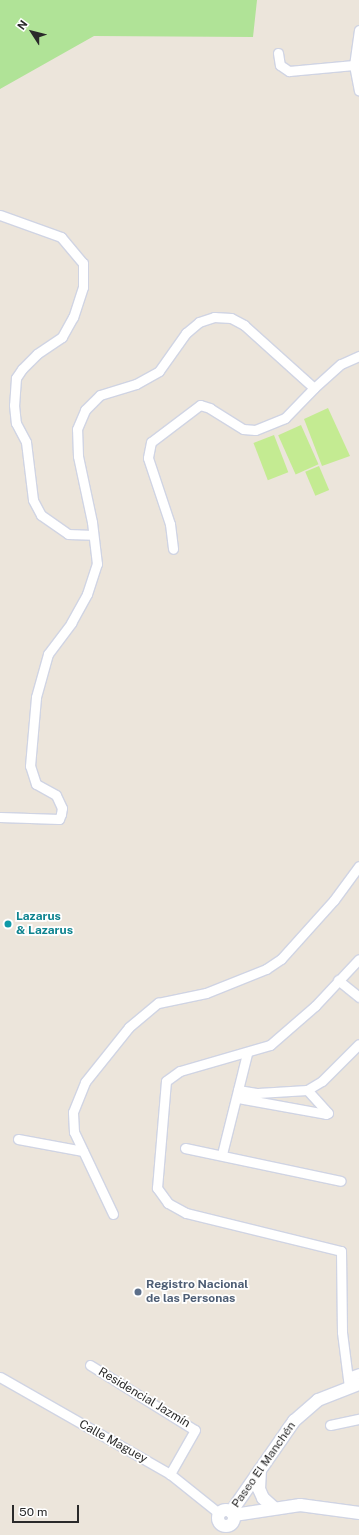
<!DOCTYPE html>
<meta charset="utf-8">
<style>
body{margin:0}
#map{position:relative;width:359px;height:1535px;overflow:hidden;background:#ece5db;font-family:"Public Sans",sans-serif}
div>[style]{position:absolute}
.green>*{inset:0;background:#b0e397}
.pitch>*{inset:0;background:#c4eb92;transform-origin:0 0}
.roads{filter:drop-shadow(1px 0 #d0d4e3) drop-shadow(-1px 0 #d0d4e3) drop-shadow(0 1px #d0d4e3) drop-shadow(0 -1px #d0d4e3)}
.street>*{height:9px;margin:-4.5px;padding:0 4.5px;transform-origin:4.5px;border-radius:4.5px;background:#fff}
.secondary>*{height:12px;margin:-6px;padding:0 6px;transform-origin:6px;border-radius:6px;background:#fff}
.secondary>.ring{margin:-6px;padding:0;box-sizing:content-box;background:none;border:12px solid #fff;border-radius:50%}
.dots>*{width:11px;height:11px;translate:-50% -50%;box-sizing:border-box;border:2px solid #fff;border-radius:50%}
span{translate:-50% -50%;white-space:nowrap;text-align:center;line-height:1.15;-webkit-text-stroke:3.5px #fff;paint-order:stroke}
.culture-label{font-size:12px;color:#0d838f;font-weight:700}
.left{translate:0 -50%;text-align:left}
.service-label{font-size:12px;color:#4e5e75;font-weight:700}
.street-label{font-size:12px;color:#2a2a2a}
.north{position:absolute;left:12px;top:12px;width:40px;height:40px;-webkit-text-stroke:3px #fff;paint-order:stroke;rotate:306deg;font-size:11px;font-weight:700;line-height:16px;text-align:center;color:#2a2a2a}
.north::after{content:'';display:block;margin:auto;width:14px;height:18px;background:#2a2a2a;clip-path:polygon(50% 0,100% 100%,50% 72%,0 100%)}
.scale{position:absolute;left:12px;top:1505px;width:67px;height:18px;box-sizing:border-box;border:2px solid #2a2a2a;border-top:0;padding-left:5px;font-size:12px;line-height:14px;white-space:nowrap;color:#2a2a2a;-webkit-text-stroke:3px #fff;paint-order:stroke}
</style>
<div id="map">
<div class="green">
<i style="clip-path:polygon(0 0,257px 0,253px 37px,94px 36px,0 89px)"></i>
</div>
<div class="pitch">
<i style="clip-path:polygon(328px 408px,350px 456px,322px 466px,304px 419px)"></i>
<i style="left:301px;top:425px;width:43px;height:25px;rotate:66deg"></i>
<i style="left:274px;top:435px;width:40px;height:22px;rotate:69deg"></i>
<i style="left:319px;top:466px;width:26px;height:15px;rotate:67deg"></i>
</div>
<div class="roads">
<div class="street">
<i style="left:359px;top:30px;width:35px;rotate:98deg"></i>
<i style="left:354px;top:65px;width:26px;rotate:79deg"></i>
<i style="left:278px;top:53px;width:12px;rotate:81deg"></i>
<i style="left:280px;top:65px;width:11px;rotate:34deg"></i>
<i style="left:289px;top:71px;width:65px;rotate:-5.3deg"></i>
<i style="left:0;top:215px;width:65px;rotate:19.8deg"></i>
<i style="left:61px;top:237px;width:34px;rotate:50deg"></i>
<i style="left:83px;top:263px;width:24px;rotate:90deg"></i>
<i style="left:83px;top:287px;width:32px;rotate:108deg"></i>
<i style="left:73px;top:317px;width:23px;rotate:119deg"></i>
<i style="left:62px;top:337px;width:30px;rotate:146deg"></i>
<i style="left:37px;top:354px;width:21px;rotate:135deg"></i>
<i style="left:22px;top:369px;width:11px;rotate:124deg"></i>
<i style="left:16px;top:378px;width:27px;rotate:94deg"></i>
<i style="left:14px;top:405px;width:18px;rotate:84deg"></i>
<i style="left:16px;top:423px;width:21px;rotate:62deg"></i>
<i style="left:26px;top:442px;width:58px;rotate:83.1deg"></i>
<i style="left:33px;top:500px;width:17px;rotate:62deg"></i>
<i style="left:41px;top:515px;width:33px;rotate:35deg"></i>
<i style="left:68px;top:534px;width:25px;rotate:2deg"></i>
<i style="left:314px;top:388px;width:36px;rotate:-42deg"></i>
<i style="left:341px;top:364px;width:20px;rotate:-24deg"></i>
<i style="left:0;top:817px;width:59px;rotate:1.9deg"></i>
<i style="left:59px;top:819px;width:5px;rotate:-68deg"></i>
<i style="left:61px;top:814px;width:6px;rotate:-81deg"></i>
<i style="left:62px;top:808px;width:14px;rotate:-115deg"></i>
<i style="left:56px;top:795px;width:23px;rotate:-151deg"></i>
<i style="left:36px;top:784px;width:19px;rotate:-108deg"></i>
<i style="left:30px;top:766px;width:69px;rotate:-85deg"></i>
<i style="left:36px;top:697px;width:45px;rotate:-74.4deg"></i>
<i style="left:48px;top:654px;width:39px;rotate:-53deg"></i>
<i style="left:71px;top:623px;width:33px;rotate:-61deg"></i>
<i style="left:87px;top:594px;width:32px;rotate:-72deg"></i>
<i style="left:97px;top:564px;width:42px;rotate:-96.8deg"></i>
<i style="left:92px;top:522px;width:67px;rotate:-102deg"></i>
<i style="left:78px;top:456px;width:27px;rotate:-92deg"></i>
<i style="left:77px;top:429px;width:21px;rotate:-67deg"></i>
<i style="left:85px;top:410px;width:21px;rotate:-45deg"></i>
<i style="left:100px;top:395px;width:38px;rotate:-17deg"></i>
<i style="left:136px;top:384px;width:26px;rotate:-29deg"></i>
<i style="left:159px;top:371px;width:47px;rotate:-54.6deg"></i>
<i style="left:186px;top:333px;width:17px;rotate:-40deg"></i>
<i style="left:199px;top:322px;width:16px;rotate:-18deg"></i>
<i style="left:214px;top:317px;width:17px;rotate:3deg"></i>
<i style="left:231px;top:318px;width:15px;rotate:28deg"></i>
<i style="left:244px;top:325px;width:94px;rotate:42deg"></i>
<i style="left:314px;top:388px;width:42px;rotate:134deg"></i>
<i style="left:285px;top:418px;width:32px;rotate:158deg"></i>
<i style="left:255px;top:430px;width:12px;rotate:-175deg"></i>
<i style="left:243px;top:429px;width:39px;rotate:-148deg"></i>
<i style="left:210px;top:408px;width:10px;rotate:-163deg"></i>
<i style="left:200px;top:405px;width:61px;rotate:142.9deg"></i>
<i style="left:151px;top:442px;width:16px;rotate:101deg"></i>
<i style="left:148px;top:458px;width:70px;rotate:71.6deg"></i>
<i style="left:170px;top:524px;width:25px;rotate:83deg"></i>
<i style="left:338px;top:980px;width:27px;rotate:39deg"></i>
<i style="left:238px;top:1090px;width:20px;rotate:9deg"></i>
<i style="left:258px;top:1093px;width:49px;rotate:-3.5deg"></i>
<i style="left:307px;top:1090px;width:17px;rotate:-31deg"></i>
<i style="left:322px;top:1081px;width:52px;rotate:-45deg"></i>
<i style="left:238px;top:1098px;width:89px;rotate:10.3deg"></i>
<i style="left:326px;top:1114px;width:2px;rotate:-27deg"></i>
<i style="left:328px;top:1113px;width:31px;rotate:-132deg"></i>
<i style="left:18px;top:1139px;width:66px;rotate:10.5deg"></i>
<i style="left:185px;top:1148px;width:159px;rotate:11.9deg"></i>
<i style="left:222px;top:1154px;width:103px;rotate:-76deg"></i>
<i style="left:113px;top:1214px;width:91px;rotate:-115.4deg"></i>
<i style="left:74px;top:1132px;width:20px;rotate:-93deg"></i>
<i style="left:73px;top:1112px;width:32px;rotate:-68deg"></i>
<i style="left:85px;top:1082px;width:70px;rotate:-51.3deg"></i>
<i style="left:129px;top:1027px;width:38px;rotate:-40deg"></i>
<i style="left:158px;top:1003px;width:49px;rotate:-11.8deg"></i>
<i style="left:206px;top:993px;width:65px;rotate:-21.8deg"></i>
<i style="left:266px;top:969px;width:18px;rotate:-34deg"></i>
<i style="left:281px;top:959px;width:79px;rotate:-48.1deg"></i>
<i style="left:334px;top:900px;width:42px;rotate:-53.7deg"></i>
<i style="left:90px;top:1365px;width:123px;rotate:31.8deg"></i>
<i style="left:195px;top:1430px;width:51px;rotate:119.6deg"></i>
<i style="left:0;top:1377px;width:196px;rotate:29.7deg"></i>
<i style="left:170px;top:1474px;width:64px;rotate:38.7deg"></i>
<i style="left:348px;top:1377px;width:12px;rotate:-20deg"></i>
<i style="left:349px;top:1387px;width:55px;rotate:-97.3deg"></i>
<i style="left:342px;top:1332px;width:81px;rotate:-90.7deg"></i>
<i style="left:341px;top:1251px;width:160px;rotate:-166.2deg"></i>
<i style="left:186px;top:1213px;width:21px;rotate:-151deg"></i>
<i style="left:168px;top:1203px;width:19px;rotate:-126deg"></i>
<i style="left:157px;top:1188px;width:107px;rotate:-85.2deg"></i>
<i style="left:166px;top:1081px;width:17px;rotate:-36deg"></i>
<i style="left:180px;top:1071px;width:94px;rotate:-16.1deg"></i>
<i style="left:270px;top:1045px;width:60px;rotate:-40.9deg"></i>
<i style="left:315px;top:1006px;width:64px;rotate:-46.9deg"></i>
<i style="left:330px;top:1425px;width:30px;rotate:-12deg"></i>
</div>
<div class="secondary">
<i style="left:260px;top:1470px;width:19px;rotate:93deg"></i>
<i style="left:259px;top:1489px;width:10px;rotate:66deg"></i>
<i style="left:263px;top:1498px;width:13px;rotate:42deg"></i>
<i class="ring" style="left:218px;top:1510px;width:4px;height:4px"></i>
<i style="left:231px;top:1512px;width:111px;rotate:-55.3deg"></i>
<i style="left:294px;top:1421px;width:32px;rotate:-41deg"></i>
<i style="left:318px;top:1400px;width:44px;rotate:-21.3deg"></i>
<i style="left:234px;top:1515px;width:67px;rotate:-8.6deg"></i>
<i style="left:300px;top:1505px;width:60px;rotate:7.7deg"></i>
</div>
</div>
<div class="dots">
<i style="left:8px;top:924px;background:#0f9aa8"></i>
<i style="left:138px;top:1292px;background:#5c6f8a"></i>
</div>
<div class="culture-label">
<span class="left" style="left:16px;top:924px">Lazarus<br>&amp; Lazarus</span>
</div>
<div class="service-label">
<span class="left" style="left:146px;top:1292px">Registro Nacional<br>de las Personas</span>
</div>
<div class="street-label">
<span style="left:144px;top:1398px;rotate:31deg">Residencial Jazmín</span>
<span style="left:113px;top:1442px;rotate:29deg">Calle Maguey</span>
<span style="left:264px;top:1465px;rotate:-55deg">Paseo El Manchén</span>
</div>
<div class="north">N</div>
<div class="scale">50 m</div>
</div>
